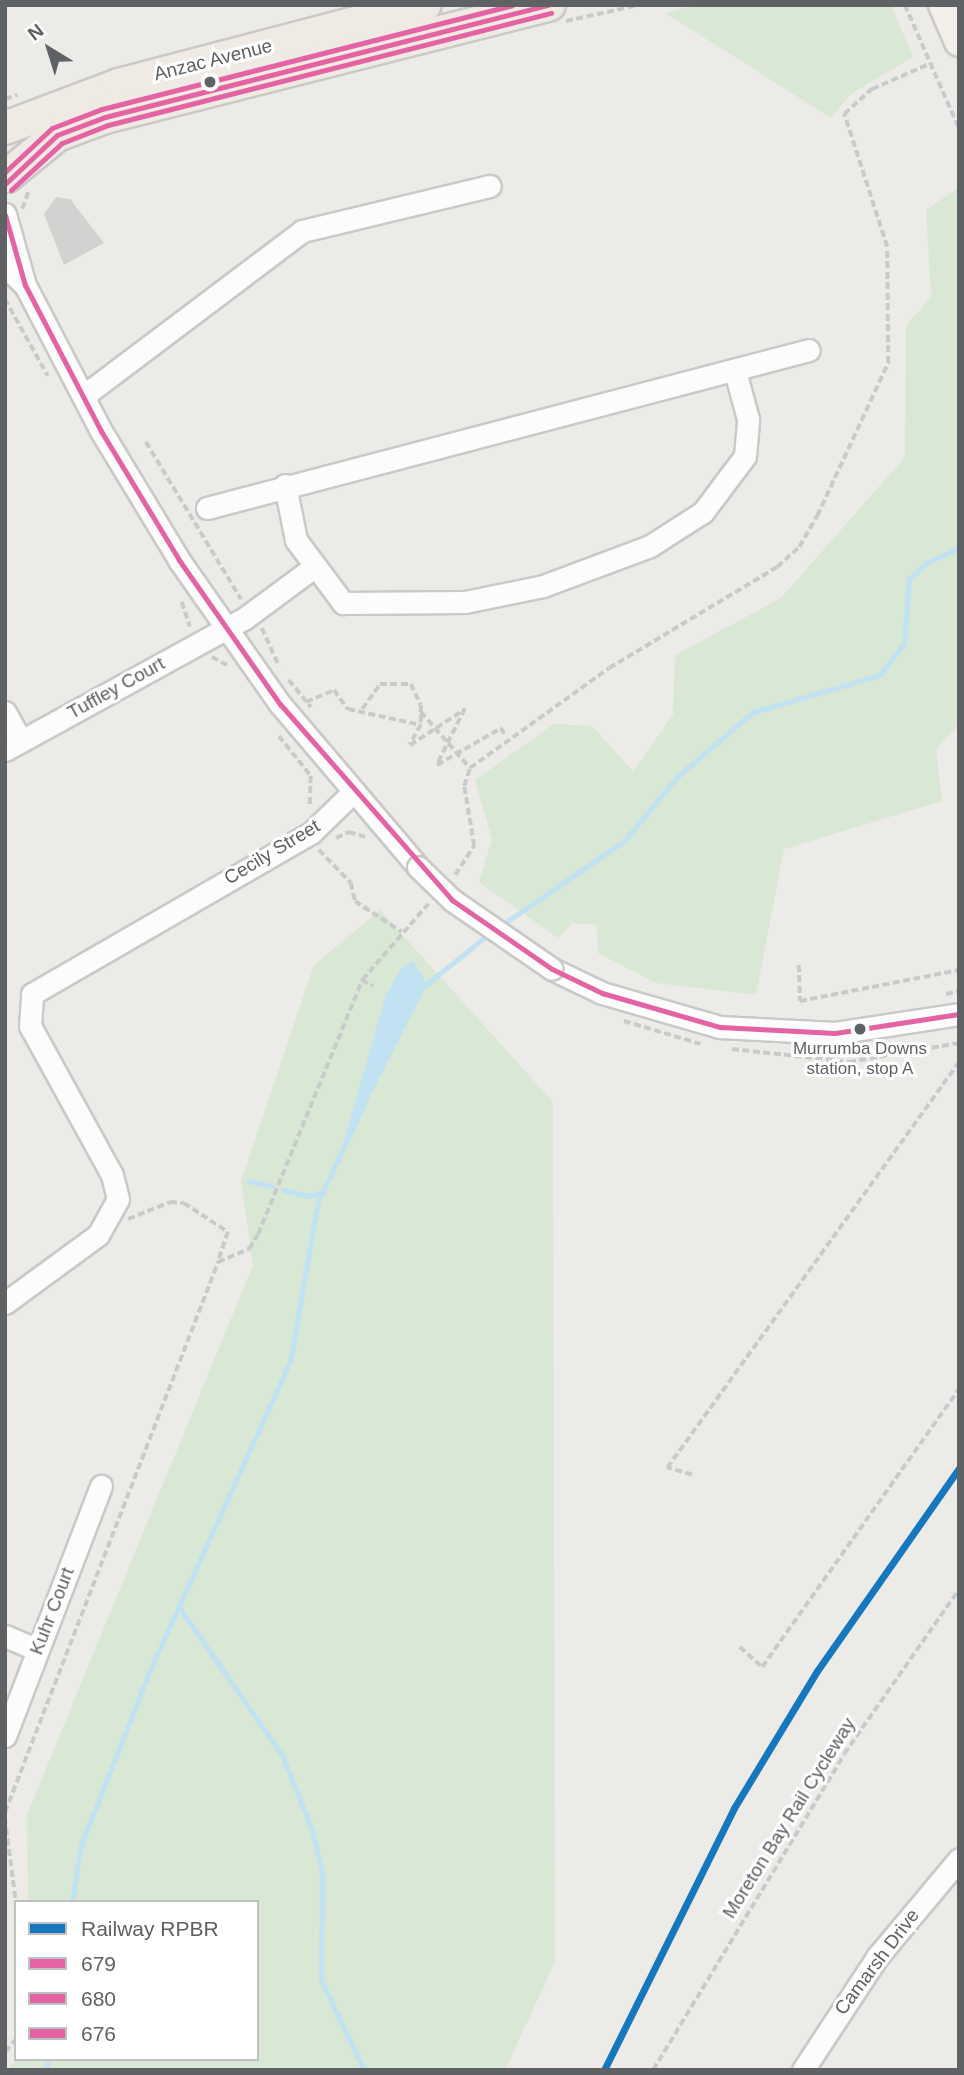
<!DOCTYPE html>
<style>
body{margin:0}
#map{position:relative;width:964px;height:2075px;overflow:hidden;background:#edebe8;font-family:Helvetica,sans-serif}
div>[style]{position:absolute}
.green>*{inset:0;background:#d9e7d5}
.water>*{inset:0;background:#c0e2f2}
.stream>*{height:5px;margin:-2.5px;padding:0 2.5px;transform-origin:2.5px;border-radius:2.5px;background:#c0e2f2}
.building>*{inset:0;background:#d4d2d1}
.path>*{height:3.5px;margin-top:-1.75px;transform-origin:0;background:repeating-linear-gradient(90deg,#c7cbc9 0 7px,transparent 0 10.5px)}
.roads{filter:drop-shadow(2px 0 #c9c9c8) drop-shadow(-2px 0 #c9c9c8) drop-shadow(0 2px #c9c9c8) drop-shadow(0 -2px #c9c9c8)}
.minor>*{height:21px;margin:-10.5px;padding:0 10.5px;transform-origin:10.5px;border-radius:10.5px;background:#fcfcfc}
.major>*{height:28px;margin:-14px;padding:0 14px;transform-origin:14px;border-radius:14px;background:#f2efe9}
.highway>*{height:32px;margin:-16px;padding:0 16px;transform-origin:16px;border-radius:16px;background:#efeae3}
.bridges{filter:drop-shadow(2px 0 #c9c9c8) drop-shadow(-2px 0 #c9c9c8) drop-shadow(0 2px #c9c9c8) drop-shadow(0 -2px #c9c9c8)}
.minor-bridge>*{height:21px;margin:-10.5px;padding:0 10.5px;transform-origin:10.5px;border-radius:10.5px;background:#fcfcfc}
.bus-1>*{height:5px;margin:-2.5px;padding:0 2.5px;transform-origin:2.5px;border-radius:2.5px;background:#e463a4}
.bus-2>*{height:5px;margin:-2.5px;padding:0 2.5px;transform-origin:2.5px;border-radius:2.5px;background:#e463a4}
.bus-3>*{height:5px;margin:-2.5px;padding:0 2.5px;transform-origin:2.5px;border-radius:2.5px;background:#e463a4}
.rail-1>*{height:7px;margin:-3.5px;padding:0 3.5px;transform-origin:3.5px;border-radius:3.5px;background:#1578be}
.dots>*{width:19px;height:19px;translate:-50% -50%;box-sizing:border-box;border:4px solid #fff;border-radius:50%}
span{translate:-50% -50%;white-space:nowrap;text-align:center;line-height:1.15;-webkit-text-stroke:6px #fff;paint-order:stroke}
.bus-label{font-size:17px;color:#5e6265}
.street-label{font-size:19px;color:#5e6265}
.frame{position:absolute;inset:0;border:7px solid #5e6265;pointer-events:none}
.legend{position:absolute;left:14px;top:1900px;width:245px;height:161px;box-sizing:border-box;background:#fff;border:2px solid #bfc0c1;margin:0;padding:9px 12px;list-style:none;font-size:21px;color:#5e6265}
.legend li{display:flex;align-items:center;gap:14px;height:35px}
.legend b{width:35px;border:2px solid #bfc0c1}
.north{position:absolute;left:14px;top:14px;width:70px;height:70px;-webkit-text-stroke:5px #fff;paint-order:stroke;rotate:322deg;font-size:19px;font-weight:700;line-height:28px;text-align:center;color:#5e6265}
.north::after{content:'';display:block;margin:auto;width:24px;height:32px;background:#5e6265;clip-path:polygon(50% 0,100% 100%,50% 72%,0 100%)}
</style>
<div id="map">
<div class="green">
<i style="clip-path:polygon(697px 5px,891px 5px,913px 57px,851px 94px,831px 118px,665px 13px)"></i>
<i style="clip-path:polygon(959px 187px,959px 723px,936px 750px,942px 801px,784px 849px,756px 995px,656px 983px,598px 953px,597px 925px,573px 923px,558px 938px,479px 882px,492px 839px,475px 780px,554px 724px,592px 726px,633px 771px,673px 715px,675px 655px,781px 598px,905px 457px,906px 326px,931px 297px,926px 210px)"></i>
<i style="clip-path:polygon(380px 910px,553px 1102px,555px 1962px,505px 2070px,8px 2070px,16px 2059px,257px 2059px,257px 1902px,28px 1902px,27px 1815px,253px 1265px,241px 1181px,314px 965px)"></i>
</div>
<div class="water">
<i style="clip-path:polygon(413px 961px,427px 984px,339px 1158px,386px 995px,402px 967px)"></i>
</div>
<div class="stream">
<i style="left:500px;top:926px;width:150px;rotate:-34.4deg"></i>
<i style="left:624px;top:841px;width:85px;rotate:-50.3deg"></i>
<i style="left:678px;top:776px;width:99px;rotate:-40.5deg"></i>
<i style="left:753px;top:712px;width:132px;rotate:-16.2deg"></i>
<i style="left:880px;top:675px;width:40px;rotate:-53deg"></i>
<i style="left:904px;top:643px;width:64px;rotate:-85.5deg"></i>
<i style="left:909px;top:579px;width:23px;rotate:-43deg"></i>
<i style="left:926px;top:563px;width:36px;rotate:-24deg"></i>
<i style="left:423px;top:987px;width:85px;rotate:-38.8deg"></i>
<i style="left:249px;top:1181px;width:23px;rotate:13deg"></i>
<i style="left:283px;top:1190px;width:27px;rotate:13deg"></i>
<i style="left:309px;top:1196px;width:15px;rotate:-16deg"></i>
<i style="left:179px;top:1607px;width:180px;rotate:55.2deg"></i>
<i style="left:282px;top:1755px;width:81px;rotate:68.2deg"></i>
<i style="left:312px;top:1830px;width:42px;rotate:76.3deg"></i>
<i style="left:322px;top:1871px;width:109px;rotate:90.5deg"></i>
<i style="left:321px;top:1980px;width:100px;rotate:64.5deg"></i>
<i style="left:72px;top:1902px;width:58px;rotate:-81deg"></i>
<i style="left:81px;top:1845px;width:188px;rotate:-68.5deg"></i>
<i style="left:150px;top:1670px;width:338px;rotate:-65.6deg"></i>
<i style="left:290px;top:1362px;width:162px;rotate:-80.1deg"></i>
<i style="left:318px;top:1202px;width:108px;rotate:-64.9deg"></i>
<i style="left:46px;top:2070px;width:11px;rotate:-80deg"></i>
</div>
<div class="building">
<i style="clip-path:polygon(56px 197px,70px 199px,104px 243px,64px 265px,44px 214px)"></i>
</div>
<div class="path">
<i style="left:905px;top:5px;width:134px;rotate:66.3deg"></i>
<i style="left:566px;top:21px;width:75px;rotate:-12.4deg"></i>
<i style="left:5px;top:99px;width:13px;rotate:-18deg"></i>
<i style="left:22px;top:209px;width:20px;rotate:-70deg"></i>
<i style="left:5px;top:299px;width:88px;rotate:60.8deg"></i>
<i style="left:146px;top:442px;width:184px;rotate:58.8deg"></i>
<i style="left:182px;top:602px;width:26px;rotate:72deg"></i>
<i style="left:262px;top:628px;width:42px;rotate:65.9deg"></i>
<i style="left:212px;top:657px;width:17px;rotate:28deg"></i>
<i style="left:289px;top:680px;width:35px;rotate:51deg"></i>
<i style="left:306px;top:702px;width:30px;rotate:-23deg"></i>
<i style="left:334px;top:690px;width:24px;rotate:54deg"></i>
<i style="left:348px;top:709px;width:75px;rotate:12.4deg"></i>
<i style="left:362px;top:709px;width:31px;rotate:-54deg"></i>
<i style="left:380px;top:684px;width:31px"></i>
<i style="left:411px;top:684px;width:23px;rotate:65deg"></i>
<i style="left:421px;top:705px;width:20px;rotate:90deg"></i>
<i style="left:421px;top:725px;width:23px;rotate:119deg"></i>
<i style="left:410px;top:745px;width:66px;rotate:-33.2deg"></i>
<i style="left:465px;top:709px;width:63px;rotate:116.6deg"></i>
<i style="left:437px;top:765px;width:74px;rotate:-30deg"></i>
<i style="left:501px;top:728px;width:10px;rotate:61deg"></i>
<i style="left:421px;top:712px;width:74px;rotate:48.8deg"></i>
<i style="left:279px;top:736px;width:51px;rotate:51.3deg"></i>
<i style="left:311px;top:776px;width:31px;rotate:92deg"></i>
<i style="left:336px;top:838px;width:14px;rotate:-25deg"></i>
<i style="left:349px;top:832px;width:17px;rotate:17deg"></i>
<i style="left:319px;top:850px;width:46px;rotate:45.9deg"></i>
<i style="left:351px;top:883px;width:18px;rotate:77deg"></i>
<i style="left:355px;top:901px;width:56px;rotate:33.4deg"></i>
<i style="left:455px;top:875px;width:35px;rotate:-57deg"></i>
<i style="left:474px;top:846px;width:61px;rotate:-99.5deg"></i>
<i style="left:464px;top:786px;width:19px;rotate:-72deg"></i>
<i style="left:470px;top:768px;width:171px;rotate:-35.7deg"></i>
<i style="left:609px;top:668px;width:196px;rotate:-31deg"></i>
<i style="left:777px;top:567px;width:30px;rotate:-42deg"></i>
<i style="left:799px;top:547px;width:36px;rotate:-60deg"></i>
<i style="left:817px;top:516px;width:169px;rotate:-65.1deg"></i>
<i style="left:888px;top:363px;width:116px;rotate:-90.5deg"></i>
<i style="left:887px;top:247px;width:140px;rotate:-107.9deg"></i>
<i style="left:844px;top:114px;width:38px;rotate:-42deg"></i>
<i style="left:872px;top:89px;width:62px;rotate:-23.7deg"></i>
<i style="left:799px;top:965px;width:36px;rotate:88deg"></i>
<i style="left:800px;top:1001px;width:162px;rotate:-11deg"></i>
<i style="left:362px;top:980px;width:13px;rotate:27deg"></i>
<i style="left:946px;top:994px;width:13px;rotate:-13deg"></i>
<i style="left:624px;top:1021px;width:80px;rotate:16.6deg"></i>
<i style="left:732px;top:1049px;width:118px;rotate:6.3deg"></i>
<i style="left:849px;top:1062px;width:112px;rotate:-9.8deg"></i>
<i style="left:128px;top:1219px;width:45px;rotate:-22deg"></i>
<i style="left:170px;top:1202px;width:14px;rotate:4deg"></i>
<i style="left:184px;top:1203px;width:53px;rotate:33.4deg"></i>
<i style="left:228px;top:1232px;width:32px;rotate:108deg"></i>
<i style="left:692px;top:1475px;width:26px;rotate:-164deg"></i>
<i style="left:667px;top:1468px;width:500px;rotate:-54.28deg"></i>
<i style="left:740px;top:1647px;width:30px;rotate:42deg"></i>
<i style="left:762px;top:1667px;width:341px;rotate:-54.7deg"></i>
<i style="left:5px;top:1812px;width:590px;rotate:-68.83deg"></i>
<i style="left:218px;top:1262px;width:34px;rotate:-23deg"></i>
<i style="left:249px;top:1249px;width:17px;rotate:-59deg"></i>
<i style="left:258px;top:1234px;width:274px;rotate:-67.7deg"></i>
<i style="left:362px;top:980px;width:101px;rotate:-49deg"></i>
<i style="left:5px;top:1818px;width:85px;rotate:82.5deg"></i>
<i style="left:5px;top:2052px;width:17px;rotate:-50deg"></i>
<i style="left:653px;top:2070px;width:369px;rotate:-58.8deg"></i>
<i style="left:844px;top:1754px;width:201px;rotate:-55.1deg"></i>
</div>
<div class="roads">
<div class="minor">
<i style="left:5px;top:214px;width:74px;rotate:74.3deg"></i>
<i style="left:5px;top:266px;width:28px;rotate:44deg"></i>
<i style="left:25px;top:285px;width:165px;rotate:62.5deg"></i>
<i style="left:101px;top:431px;width:151px;rotate:58.8deg"></i>
<i style="left:179px;top:560px;width:176px;rotate:55deg"></i>
<i style="left:280px;top:704px;width:214px;rotate:49.7deg"></i>
<i style="left:86px;top:394px;width:271px;rotate:-37deg"></i>
<i style="left:302px;top:231px;width:193px;rotate:-13.5deg"></i>
<i style="left:285px;top:485px;width:56px;rotate:78.7deg"></i>
<i style="left:296px;top:540px;width:79px;rotate:53.3deg"></i>
<i style="left:343px;top:603px;width:122px;rotate:-0.5deg"></i>
<i style="left:465px;top:602px;width:80px;rotate:-11.6deg"></i>
<i style="left:543px;top:586px;width:114px;rotate:-20.5deg"></i>
<i style="left:650px;top:546px;width:63px;rotate:-32.7deg"></i>
<i style="left:703px;top:512px;width:70px;rotate:-53.1deg"></i>
<i style="left:745px;top:456px;width:37px;rotate:-85deg"></i>
<i style="left:748px;top:419px;width:50px;rotate:-105.2deg"></i>
<i style="left:207px;top:508px;width:622px;rotate:-14.71deg"></i>
<i style="left:5px;top:712px;width:33px;rotate:61deg"></i>
<i style="left:5px;top:750px;width:274px;rotate:-28.8deg"></i>
<i style="left:245px;top:618px;width:86px;rotate:-36.5deg"></i>
<i style="left:552px;top:969px;width:55px;rotate:25.6deg"></i>
<i style="left:602px;top:993px;width:123px;rotate:16.1deg"></i>
<i style="left:720px;top:1027px;width:115px;rotate:3deg"></i>
<i style="left:835px;top:1033px;width:125px;rotate:-8.7deg"></i>
<i style="left:5px;top:1303px;width:115px;rotate:-36.2deg"></i>
<i style="left:98px;top:1235px;width:41px;rotate:-60.9deg"></i>
<i style="left:118px;top:1199px;width:25px;rotate:-104deg"></i>
<i style="left:112px;top:1175px;width:170px;rotate:-118.8deg"></i>
<i style="left:30px;top:1026px;width:32px;rotate:-86deg"></i>
<i style="left:32px;top:994px;width:322px;rotate:-30deg"></i>
<i style="left:311px;top:833px;width:59px;rotate:-44.3deg"></i>
<i style="left:5px;top:1636px;width:34px;rotate:23deg"></i>
<i style="left:5px;top:1736px;width:268px;rotate:-69deg"></i>
<i style="left:803px;top:2070px;width:136px;rotate:-56.7deg"></i>
<i style="left:878px;top:1956px;width:126px;rotate:-50.1deg"></i>
</div>
<div class="major">
<i style="left:943px;top:5px;width:40px;rotate:66.6deg"></i>
</div>
<div class="highway">
<i style="left:5px;top:128px;width:122px;rotate:-20.7deg"></i>
<i style="left:119px;top:85px;width:316px;rotate:-14.7deg"></i>
<i style="left:7px;top:176px;width:65px;rotate:-39.4deg"></i>
<i style="left:57px;top:135px;width:51px;rotate:-20.6deg"></i>
<i style="left:105px;top:117px;width:458px;rotate:-14.2deg"></i>
</div>
</div>
<div class="bridges">
<div class="minor-bridge">
<i style="left:418px;top:867px;width:47px;rotate:44.1deg"></i>
<i style="left:452px;top:900px;width:121px;rotate:34.6deg"></i>
</div>
</div>
<div class="bus-1">
<i style="left:5px;top:184px;width:71px;rotate:-43.3deg"></i>
<i style="left:57px;top:135px;width:51px;rotate:-20.6deg"></i>
<i style="left:105px;top:117px;width:457px;rotate:-14.2deg"></i>
<i style="left:5px;top:215px;width:73px;rotate:74.1deg"></i>
<i style="left:25px;top:285px;width:165px;rotate:62.5deg"></i>
<i style="left:101px;top:431px;width:151px;rotate:58.8deg"></i>
<i style="left:179px;top:560px;width:176px;rotate:55deg"></i>
<i style="left:280px;top:704px;width:261px;rotate:48.7deg"></i>
<i style="left:452px;top:900px;width:121px;rotate:34.6deg"></i>
<i style="left:552px;top:969px;width:55px;rotate:25.6deg"></i>
<i style="left:602px;top:993px;width:123px;rotate:16.1deg"></i>
<i style="left:720px;top:1027px;width:115px;rotate:3deg"></i>
<i style="left:835px;top:1033px;width:125px;rotate:-8.7deg"></i>
</div>
<div class="bus-2">
<i style="left:11px;top:190px;width:69px;rotate:-42.7deg"></i>
<i style="left:62px;top:143px;width:49px;rotate:-21.4deg"></i>
<i style="left:108px;top:125px;width:457px;rotate:-14.2deg"></i>
</div>
<div class="bus-3">
<i style="left:5px;top:172px;width:64px;rotate:-43.1deg"></i>
<i style="left:52px;top:128px;width:53px;rotate:-20.8deg"></i>
<i style="left:102px;top:109px;width:423px;rotate:-14.2deg"></i>
</div>
<div class="rail-1">
<i style="left:604px;top:2070px;width:292px;rotate:-63.6deg"></i>
<i style="left:734px;top:1808px;width:160px;rotate:-58.8deg"></i>
<i style="left:817px;top:1671px;width:248px;rotate:-55deg"></i>
</div>
<div class="dots">
<i style="left:210px;top:82px;background:#5e6265"></i>
<i style="left:860px;top:1029px;background:#5e6265"></i>
</div>
<div class="bus-label">
<span style="left:860px;top:1059px">Murrumba Downs<br>station, stop A</span>
</div>
<div class="street-label">
<span style="left:213px;top:60px;rotate:-14deg">Anzac Avenue</span>
<span style="left:116px;top:688px;rotate:-29deg">Tuffley Court</span>
<span style="left:272px;top:852px;rotate:-31deg">Cecily Street</span>
<span style="left:52px;top:1611px;rotate:-69deg">Kuhr Court</span>
<span style="left:789px;top:1818px;rotate:-58deg">Moreton Bay Rail Cycleway</span>
<span style="left:877px;top:1962px;rotate:-53deg">Camarsh Drive</span>
</div>
<div class="frame"></div>
<ul class="legend">
<li><b style="height:9px;background:#1578be"></b>Railway RPBR</li>
<li><b style="height:9px;background:#e463a4"></b>679</li>
<li><b style="height:9px;background:#e463a4"></b>680</li>
<li><b style="height:9px;background:#e463a4"></b>676</li>
</ul>
<div class="north">N</div>
</div>
